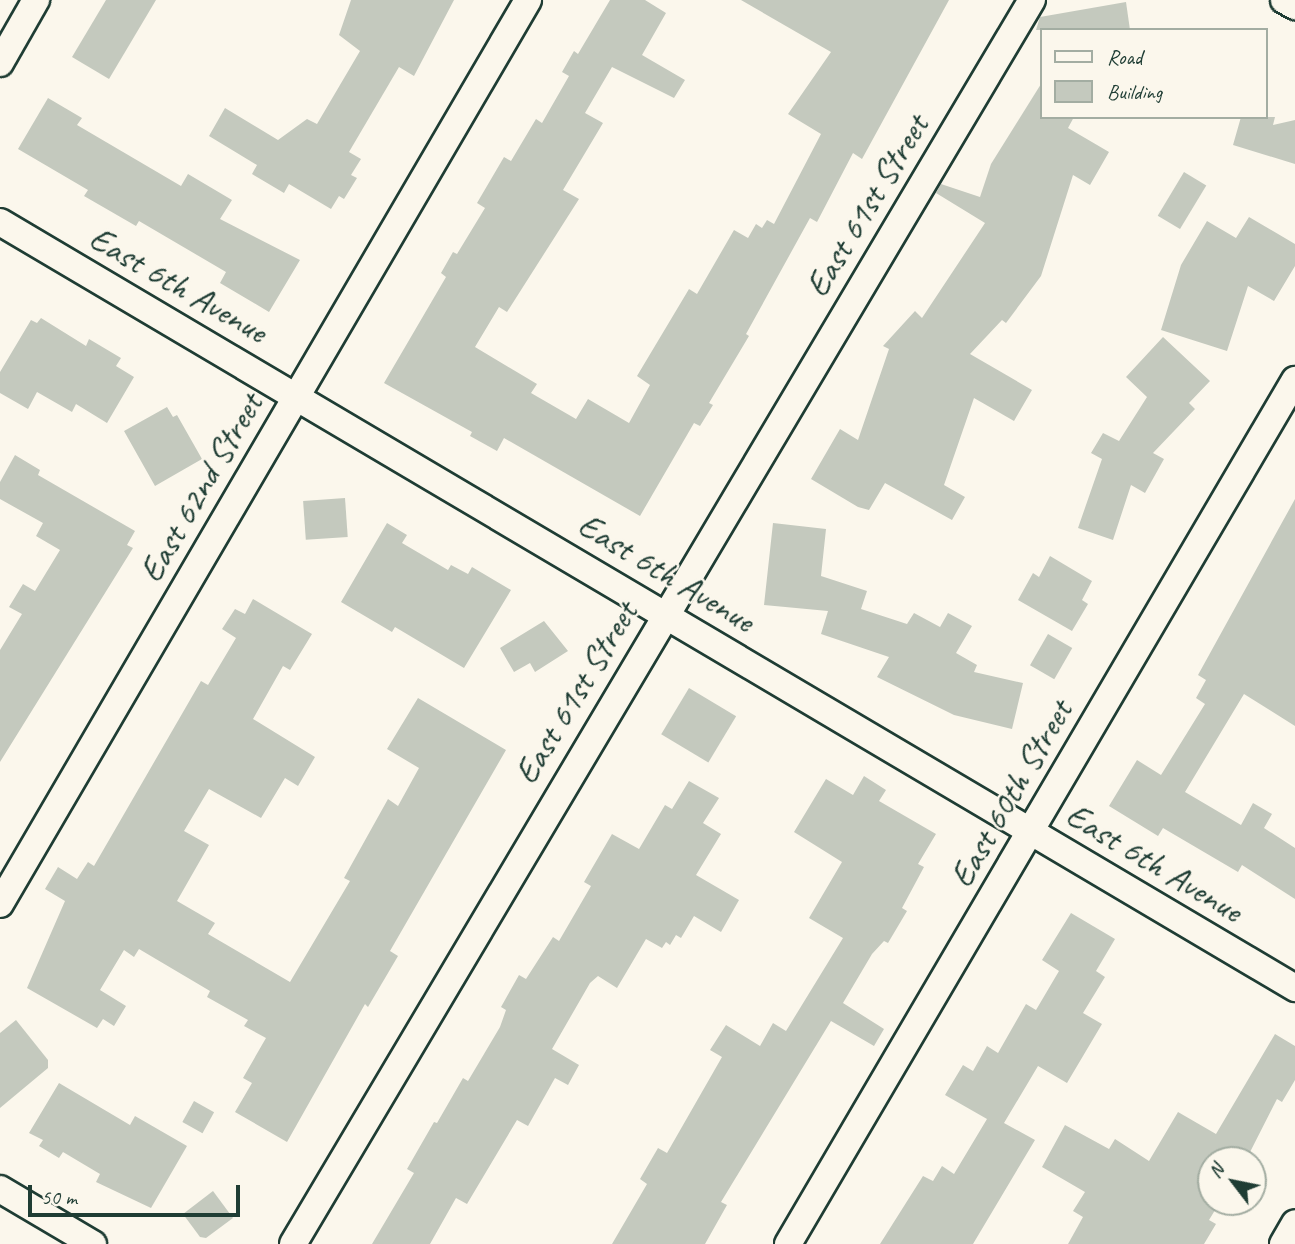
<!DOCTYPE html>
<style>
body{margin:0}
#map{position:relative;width:1295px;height:1244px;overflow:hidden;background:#fbf7ec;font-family:Caveat,sans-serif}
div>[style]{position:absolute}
.building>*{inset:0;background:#c4c9be;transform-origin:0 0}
.roads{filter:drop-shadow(2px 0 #1f3d34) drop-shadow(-2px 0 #1f3d34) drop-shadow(0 2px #1f3d34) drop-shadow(0 -2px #1f3d34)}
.street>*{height:26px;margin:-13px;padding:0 13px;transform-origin:13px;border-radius:13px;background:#fbf7ec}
span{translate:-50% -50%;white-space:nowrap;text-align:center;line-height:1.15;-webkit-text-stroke:5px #fbf7ec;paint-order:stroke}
.street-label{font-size:35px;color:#1f3d34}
.legend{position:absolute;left:1040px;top:28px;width:228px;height:91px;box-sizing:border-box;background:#fbf7ec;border:2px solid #a3ada2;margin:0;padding:9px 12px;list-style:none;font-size:21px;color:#1f3d34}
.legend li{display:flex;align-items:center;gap:14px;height:35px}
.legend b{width:35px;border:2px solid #a3ada2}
.north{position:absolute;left:1197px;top:1146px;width:70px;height:70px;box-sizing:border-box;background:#fbf7ec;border:2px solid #a3ada2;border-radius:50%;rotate:302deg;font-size:19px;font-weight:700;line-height:28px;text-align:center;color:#1f3d34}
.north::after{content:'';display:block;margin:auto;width:24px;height:32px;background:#1f3d34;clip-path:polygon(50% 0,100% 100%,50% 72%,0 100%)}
.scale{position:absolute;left:28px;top:1185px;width:212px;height:32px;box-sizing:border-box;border:4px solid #1f3d34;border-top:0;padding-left:9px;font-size:21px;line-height:24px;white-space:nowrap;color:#1f3d34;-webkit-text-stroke:5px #fbf7ec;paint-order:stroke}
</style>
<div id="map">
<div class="building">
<i style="clip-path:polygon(106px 0,156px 0,109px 79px,72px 57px)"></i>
<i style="clip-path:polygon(351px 0,454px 0,414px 76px,399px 67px,349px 152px,361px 159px,351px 175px,357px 178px,344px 199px,339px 196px,331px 209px,289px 184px,284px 193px,252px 174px,257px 165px,209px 136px,225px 108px,278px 140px,307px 119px,317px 124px,360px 51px,339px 35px)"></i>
<i style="clip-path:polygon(610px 0,645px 0,666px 13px,642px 55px,685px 80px,674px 98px,612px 67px,585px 113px,603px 123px,563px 190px,579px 199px,507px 312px,499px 307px,475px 347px,537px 384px,531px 393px,576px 419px,588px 399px,629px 423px,650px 385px,637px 376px,689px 289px,697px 294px,734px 230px,748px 238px,756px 224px,762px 228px,767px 220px,774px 224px,821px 134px,788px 114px,831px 52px,741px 0,949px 0,862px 159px,853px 153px,817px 222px,810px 218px,746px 334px,749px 336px,709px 403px,713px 405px,700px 426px,694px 423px,640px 516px,504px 438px,497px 451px,470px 436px,472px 432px,384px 383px,446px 277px,441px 273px,453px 252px,457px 254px,485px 208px,477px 203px,504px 157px,511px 161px,536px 119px,542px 123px,569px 76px,562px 72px,574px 51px,578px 54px)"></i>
<i style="clip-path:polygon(1126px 2px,1130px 30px,1036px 30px,1040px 17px)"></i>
<i style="clip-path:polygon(1041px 84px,1041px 117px,1074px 117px,1068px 128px,1109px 152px,1090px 185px,1073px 175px,1041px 276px,1006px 323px,1002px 320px,970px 354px,1032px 390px,1014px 421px,974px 398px,944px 485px,965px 497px,952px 520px,885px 483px,869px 510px,858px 507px,811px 479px,840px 429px,858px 440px,889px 349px,883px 346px,915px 311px,922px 318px,985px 223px,936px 193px,941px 184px,980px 197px,991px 164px)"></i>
<i style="clip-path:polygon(48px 98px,82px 118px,77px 125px,181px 186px,188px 174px,232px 200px,220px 219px,300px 260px,269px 312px,220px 283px,226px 272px,139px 221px,136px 226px,84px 196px,88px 190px,18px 149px)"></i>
<i style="clip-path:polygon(1241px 117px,1275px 117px,1273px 125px,1295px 120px,1295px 164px,1233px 145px)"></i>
<i style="left:1184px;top:172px;width:26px;height:51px;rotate:31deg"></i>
<i style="clip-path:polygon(1249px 217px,1295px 244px,1295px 266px,1274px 301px,1248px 286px,1227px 351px,1161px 330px,1181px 265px,1207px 221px,1236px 238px)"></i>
<i style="clip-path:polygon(41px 318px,86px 346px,89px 339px,121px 358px,116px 366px,134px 377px,107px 423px,76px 404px,72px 412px,37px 392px,28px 409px,0 393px,0 372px,31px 320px,37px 323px)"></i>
<i style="clip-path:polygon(1163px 337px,1210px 381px,1189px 403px,1195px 409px,1153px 453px,1164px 459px,1145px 493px,1131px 485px,1113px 540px,1078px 528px,1102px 459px,1091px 453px,1103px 433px,1119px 441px,1147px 397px,1126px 377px)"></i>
<i style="clip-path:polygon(167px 407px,173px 417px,177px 415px,202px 459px,155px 486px,124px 431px)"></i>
<i style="clip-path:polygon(15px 455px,40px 470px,38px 475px,135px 531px,127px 545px,133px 548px,0 762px,0 650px,22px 614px,9px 607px,23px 584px,35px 591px,60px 550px,36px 536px,43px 523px,0 499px,0 482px)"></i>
<i style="left:345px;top:498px;width:39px;height:42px;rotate:86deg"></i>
<i style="clip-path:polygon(1295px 499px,1295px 726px,1244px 694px,1185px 792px,1241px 825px,1253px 803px,1272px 814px,1264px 828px,1295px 848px,1295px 899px,1242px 865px,1238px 872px,1163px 828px,1158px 836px,1109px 806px,1137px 760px,1161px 775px,1205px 704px,1196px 698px,1206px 680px,1198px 675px)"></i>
<i style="clip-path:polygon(387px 523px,407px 535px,402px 543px,448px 570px,451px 565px,468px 574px,472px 567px,511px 590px,464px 668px,395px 627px,392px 632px,341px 602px)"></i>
<i style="clip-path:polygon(773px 523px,826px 529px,821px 576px,867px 591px,861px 609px,907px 624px,914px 613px,940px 627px,948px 613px,972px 626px,956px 653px,977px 665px,974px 672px,1023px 683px,1012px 729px,954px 715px,877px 677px,889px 657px,821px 634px,828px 611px,764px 605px)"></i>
<i style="clip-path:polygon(1050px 556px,1092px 581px,1082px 600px,1088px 604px,1072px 631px,1018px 600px,1033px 573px,1039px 577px)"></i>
<i style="clip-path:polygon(253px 599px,312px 634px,290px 670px,283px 666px,253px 719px,315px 757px,298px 786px,285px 778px,261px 818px,209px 789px,184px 831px,209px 845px,177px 901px,215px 923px,208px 934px,290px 982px,350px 881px,344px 878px,388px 799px,398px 806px,419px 768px,387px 749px,418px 698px,506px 750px,390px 951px,398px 956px,368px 1007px,365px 1004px,287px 1142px,235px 1112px,252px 1083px,243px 1078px,266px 1038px,244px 1026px,248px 1020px,207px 997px,210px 991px,139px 949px,134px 957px,124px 950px,100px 990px,126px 1006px,114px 1026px,103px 1019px,97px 1028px,27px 988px,65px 901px,45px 889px,58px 867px,77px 879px,88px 862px,94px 866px,201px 681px,208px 685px,236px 638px,222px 629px,235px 609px,245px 614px)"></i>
<i style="clip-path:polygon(544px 621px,568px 651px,535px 672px,530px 663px,514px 672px,500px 648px)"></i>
<i style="left:1048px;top:634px;width:28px;height:36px;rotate:30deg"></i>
<i style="left:689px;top:688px;width:55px;height:54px;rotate:31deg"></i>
<i style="clip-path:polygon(864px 776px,886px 790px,879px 801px,936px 834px,918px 864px,924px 867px,902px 908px,907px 911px,888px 943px,884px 941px,872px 954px,843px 1003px,884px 1029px,874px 1046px,831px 1021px,721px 1202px,727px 1205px,705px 1244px,612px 1244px,647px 1184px,640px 1179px,658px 1148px,667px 1153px,722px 1057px,710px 1050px,726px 1025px,760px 1046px,773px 1023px,786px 1031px,843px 938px,809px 918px,842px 862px,794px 832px,826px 779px,853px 795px)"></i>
<i style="clip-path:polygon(689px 781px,719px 798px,703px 823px,721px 834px,696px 875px,739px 900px,721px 932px,694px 916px,681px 938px,676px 935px,670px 945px,666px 942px,662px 948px,646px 939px,617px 988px,598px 976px,590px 983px,552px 1049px,579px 1065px,568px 1085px,555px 1078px,528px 1126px,517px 1120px,467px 1204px,456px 1198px,430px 1244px,372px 1244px,414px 1173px,407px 1169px,434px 1122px,437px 1123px,463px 1078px,468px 1081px,500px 1027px,506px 1010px,501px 1007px,519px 975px,526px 979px,553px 937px,559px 941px,591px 886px,584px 882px,612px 834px,639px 849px,665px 805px,672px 809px)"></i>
<i style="clip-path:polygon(1071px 913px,1115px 939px,1096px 971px,1105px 977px,1083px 1013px,1102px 1024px,1067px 1083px,1038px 1066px,1004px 1123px,1035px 1140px,973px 1244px,880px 1244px,923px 1176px,933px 1181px,942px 1166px,954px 1174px,987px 1119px,945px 1095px,963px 1065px,973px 1071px,987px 1046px,998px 1053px,1026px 1004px,1036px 1010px,1059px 971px,1042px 960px)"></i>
<i style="clip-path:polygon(16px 1020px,48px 1060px,48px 1068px,0 1108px,0 1033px)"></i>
<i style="clip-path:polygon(1275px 1034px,1295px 1046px,1295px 1080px,1282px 1102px,1277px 1099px,1246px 1160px,1211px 1160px,1211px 1202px,1220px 1202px,1209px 1220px,1216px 1224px,1204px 1244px,1068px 1244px,1083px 1217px,1073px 1211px,1085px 1192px,1042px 1167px,1065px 1125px,1109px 1149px,1115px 1139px,1149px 1161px,1178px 1112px,1216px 1134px)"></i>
<i style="clip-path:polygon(59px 1083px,130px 1125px,135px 1116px,187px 1146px,151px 1208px,96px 1182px,100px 1174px,63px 1152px,59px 1158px,39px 1146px,43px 1140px,29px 1133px)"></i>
<i style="left:194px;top:1101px;width:23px;height:24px;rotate:29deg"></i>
<i style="clip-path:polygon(213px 1191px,233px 1218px,206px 1238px,200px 1237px,183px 1214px)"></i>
</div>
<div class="roads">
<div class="street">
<i style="left:1284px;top:0;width:13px;rotate:29deg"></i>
<i style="left:0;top:63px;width:73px;rotate:-60.3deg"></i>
<i style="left:0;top:222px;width:1505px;rotate:30.6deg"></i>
<i style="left:0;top:904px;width:1047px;rotate:-59.71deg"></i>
<i style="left:0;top:1189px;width:108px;rotate:30.6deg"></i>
<i style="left:293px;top:1244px;width:1447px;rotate:-59.29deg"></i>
<i style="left:788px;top:1244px;width:1002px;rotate:-59.6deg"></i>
<i style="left:1283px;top:1244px;width:24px;rotate:-60deg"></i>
</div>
</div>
<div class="street-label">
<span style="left:867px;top:206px;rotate:-59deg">East 61st Street</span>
<span style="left:178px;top:285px;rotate:30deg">East 6th Avenue</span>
<span style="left:201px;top:488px;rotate:-60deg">East 62nd Street</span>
<span style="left:666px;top:573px;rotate:31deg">East 6th Avenue</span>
<span style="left:576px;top:693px;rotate:-59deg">East 61st Street</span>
<span style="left:1011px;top:794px;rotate:-60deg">East 60th Street</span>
<span style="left:1154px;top:863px;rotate:31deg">East 6th Avenue</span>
</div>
<ul class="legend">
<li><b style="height:9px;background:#fbf7ec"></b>Road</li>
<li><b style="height:19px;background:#c4c9be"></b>Building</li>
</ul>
<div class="north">N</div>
<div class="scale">50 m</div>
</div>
